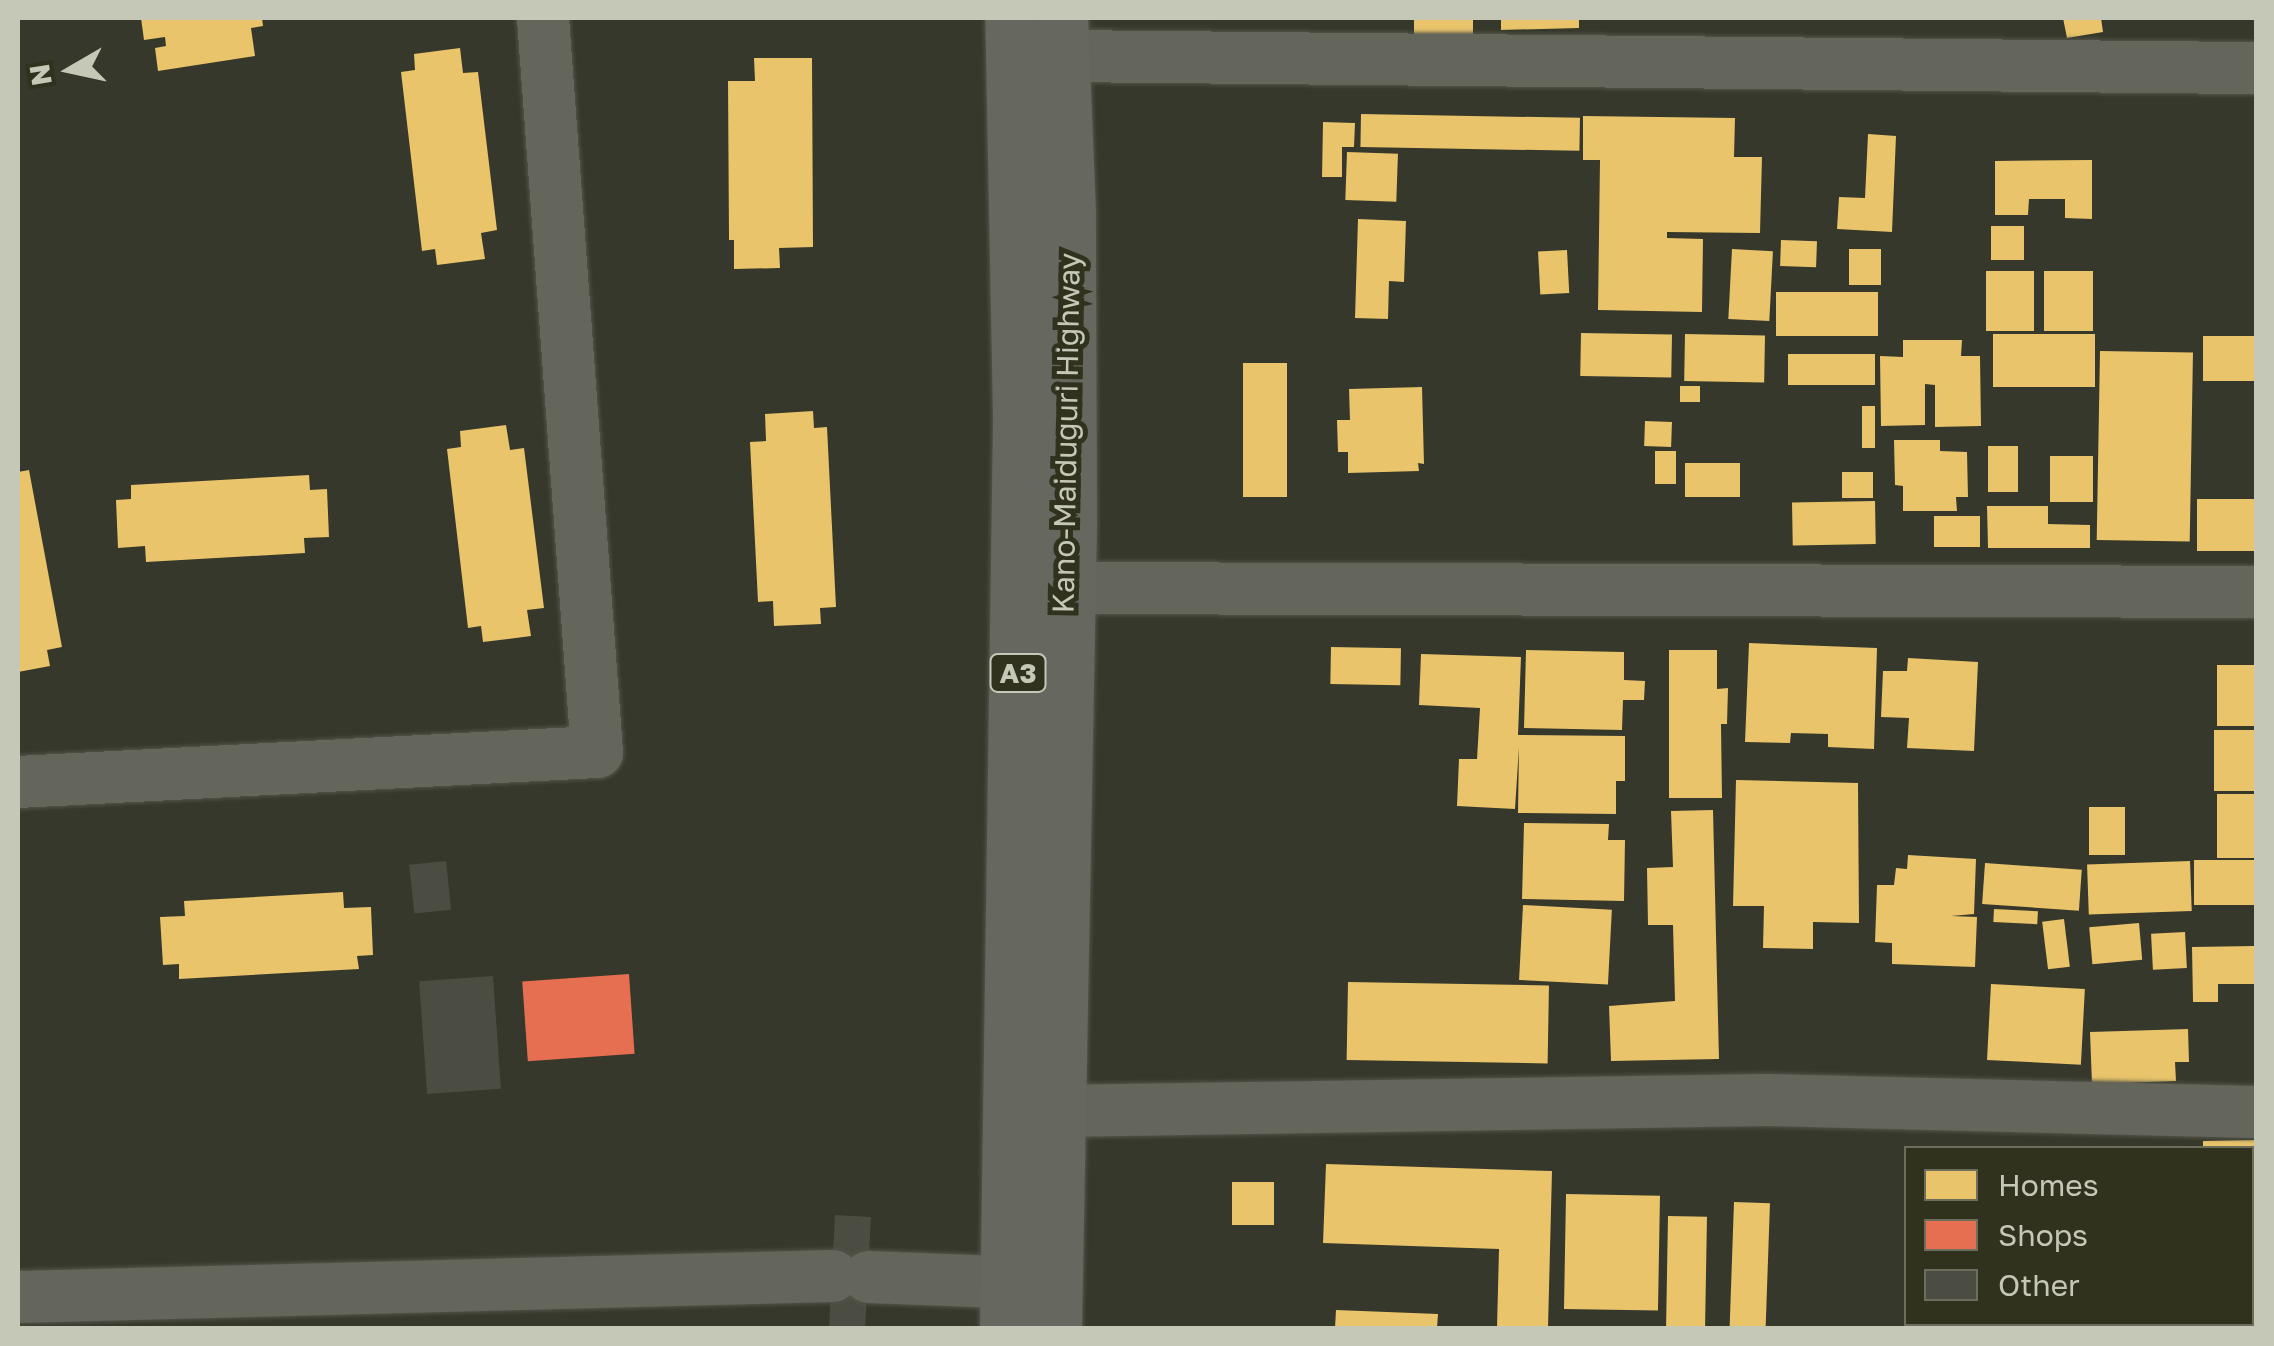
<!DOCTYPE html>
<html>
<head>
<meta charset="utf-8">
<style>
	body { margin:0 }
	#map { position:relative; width:2274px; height:1346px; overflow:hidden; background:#36382b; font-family:"Golos Text",sans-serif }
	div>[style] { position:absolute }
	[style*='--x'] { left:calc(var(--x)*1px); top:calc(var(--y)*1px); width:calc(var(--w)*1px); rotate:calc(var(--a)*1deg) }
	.homes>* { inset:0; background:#e9c46a; transform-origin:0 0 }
	.shops>* { inset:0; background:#e76f51; transform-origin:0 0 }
	.building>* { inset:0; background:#4c4d42; transform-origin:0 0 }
	.roads { filter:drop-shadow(0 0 2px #52544a) drop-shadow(0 0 2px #52544a) }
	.minor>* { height:52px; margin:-26px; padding:0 26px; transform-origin:26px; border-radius:26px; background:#64665b }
	.trunk>* { height:55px; margin:-27.5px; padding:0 27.5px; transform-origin:27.5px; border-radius:27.5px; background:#66675e }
	span { translate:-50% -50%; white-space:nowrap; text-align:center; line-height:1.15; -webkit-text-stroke:10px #30321e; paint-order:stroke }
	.shield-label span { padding:2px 8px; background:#30321e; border:2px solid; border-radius:8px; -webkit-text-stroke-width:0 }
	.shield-label { font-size:28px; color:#c5c8b6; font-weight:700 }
	.street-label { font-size:30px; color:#c5c8b6 }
	.frame { position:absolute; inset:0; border:20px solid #c5c8b6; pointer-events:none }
	.legend { position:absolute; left:1904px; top:1146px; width:350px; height:180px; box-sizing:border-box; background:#30321e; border:2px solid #6c6e5b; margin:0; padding:12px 18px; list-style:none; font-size:30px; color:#c5c8b6 }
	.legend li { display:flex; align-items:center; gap:20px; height:50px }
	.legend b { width:50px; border:2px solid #6c6e5b }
	.north { position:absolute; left:20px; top:20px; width:100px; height:100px; -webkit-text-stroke:8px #30321e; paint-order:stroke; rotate:261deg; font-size:28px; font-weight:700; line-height:40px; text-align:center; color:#c5c8b6 }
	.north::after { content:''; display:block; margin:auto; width:35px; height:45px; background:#c5c8b6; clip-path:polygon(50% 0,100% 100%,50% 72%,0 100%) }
</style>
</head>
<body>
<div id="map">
	<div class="homes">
		<div style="clip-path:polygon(141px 18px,262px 18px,263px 26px,251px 28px,255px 56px,158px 71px,155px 48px,166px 46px,165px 37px,144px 40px)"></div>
		<div style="left:1414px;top:18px;width:59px;height:20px"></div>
		<div style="clip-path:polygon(1501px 18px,1579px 18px,1579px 28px,1501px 30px)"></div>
		<div style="clip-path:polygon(2063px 18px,2101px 18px,2103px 32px,2067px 38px)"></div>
		<div style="clip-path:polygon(460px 48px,463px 73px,478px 72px,497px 230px,481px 233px,485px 259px,437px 265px,435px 249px,422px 251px,401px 72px,415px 70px,414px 54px)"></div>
		<div style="clip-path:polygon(754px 58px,812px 58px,813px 247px,779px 248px,780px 268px,734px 269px,734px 240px,729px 240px,728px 81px,755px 81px)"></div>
		<div style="left:1361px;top:114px;width:219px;height:33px;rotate:1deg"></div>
		<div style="clip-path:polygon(1583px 116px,1735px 118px,1734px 157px,1762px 157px,1760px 233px,1667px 232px,1667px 238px,1703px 239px,1702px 312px,1598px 310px,1600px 160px,1583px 160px)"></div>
		<div style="clip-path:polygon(1323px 122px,1355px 123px,1354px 147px,1342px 147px,1342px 177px,1322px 177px)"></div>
		<div style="clip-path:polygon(1868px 134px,1896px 136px,1892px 232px,1837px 229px,1839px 197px,1865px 198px)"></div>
		<div style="left:1347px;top:152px;width:51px;height:48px;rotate:2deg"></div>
		<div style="clip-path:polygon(2092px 160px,2092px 219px,2065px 218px,2065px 199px,2029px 199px,2028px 215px,1995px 215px,1995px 161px)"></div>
		<div style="clip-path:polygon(1358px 219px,1406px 221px,1404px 282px,1389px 281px,1388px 319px,1355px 318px)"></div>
		<div style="left:1991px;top:226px;width:33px;height:34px"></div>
		<div style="left:1781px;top:240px;width:36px;height:26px;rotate:2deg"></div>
		<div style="left:1732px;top:249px;width:41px;height:70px;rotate:3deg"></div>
		<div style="left:1849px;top:249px;width:32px;height:36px"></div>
		<div style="left:1567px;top:250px;width:43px;height:29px;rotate:87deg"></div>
		<div style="left:2034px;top:271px;width:60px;height:48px;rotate:90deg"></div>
		<div style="left:2044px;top:271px;width:49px;height:60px"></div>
		<div style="left:1776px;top:292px;width:102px;height:44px"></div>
		<div style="left:1581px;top:333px;width:91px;height:43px;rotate:1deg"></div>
		<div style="left:1685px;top:334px;width:80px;height:47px;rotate:1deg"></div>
		<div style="left:2095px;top:334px;width:53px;height:102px;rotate:90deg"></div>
		<div style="left:2256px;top:336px;width:45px;height:53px;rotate:90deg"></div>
		<div style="clip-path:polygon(1903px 340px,1962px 340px,1961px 356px,1980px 356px,1981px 426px,1935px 427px,1935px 385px,1925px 384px,1925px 425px,1881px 426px,1880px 356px,1903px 357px)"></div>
		<div style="left:2100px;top:351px;width:93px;height:189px;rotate:1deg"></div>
		<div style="left:1788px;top:354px;width:87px;height:31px"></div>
		<div style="left:1243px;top:363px;width:44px;height:134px"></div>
		<div style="left:1680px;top:386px;width:20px;height:16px"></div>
		<div style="clip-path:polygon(1422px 387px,1424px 464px,1418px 463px,1419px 471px,1348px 473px,1348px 452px,1338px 452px,1337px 420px,1350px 420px,1349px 389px)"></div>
		<div style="left:1862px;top:406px;width:13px;height:42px"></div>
		<div style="clip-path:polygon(813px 411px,814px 428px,827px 427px,836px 607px,820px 608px,821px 624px,774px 626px,773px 601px,758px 602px,750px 442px,766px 441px,765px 414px)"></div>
		<div style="left:1645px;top:421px;width:27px;height:25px;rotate:2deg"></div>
		<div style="clip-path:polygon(506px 425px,510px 450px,524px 448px,544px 608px,527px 610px,531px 636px,483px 642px,481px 626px,468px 628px,447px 449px,461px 447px,460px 431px)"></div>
		<div style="clip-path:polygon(1894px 440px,1940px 440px,1940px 451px,1967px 452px,1968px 497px,1956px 497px,1957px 511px,1903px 511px,1903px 486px,1895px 485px)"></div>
		<div style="left:1988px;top:446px;width:30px;height:46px"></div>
		<div style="left:1655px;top:451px;width:21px;height:33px"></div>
		<div style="left:2050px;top:456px;width:43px;height:46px"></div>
		<div style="left:1685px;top:463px;width:55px;height:34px"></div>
		<div style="clip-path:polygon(29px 470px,62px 647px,47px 650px,50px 666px,18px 672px,18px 472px)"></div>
		<div style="left:1842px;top:472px;width:31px;height:26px"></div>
		<div style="clip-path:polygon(309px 475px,310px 490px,327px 489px,329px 537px,304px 538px,305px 553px,146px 562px,145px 546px,118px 548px,116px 500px,131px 499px,131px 485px)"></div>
		<div style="left:2256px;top:499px;width:52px;height:59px;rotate:90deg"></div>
		<div style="left:1875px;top:501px;width:43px;height:83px;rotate:89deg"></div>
		<div style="clip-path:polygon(1987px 506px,2048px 506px,2048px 524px,2090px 525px,2090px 548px,1988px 548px)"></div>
		<div style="left:1934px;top:516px;width:46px;height:31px"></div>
		<div style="clip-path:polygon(1749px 643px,1877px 648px,1874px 749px,1828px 747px,1828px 734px,1791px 733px,1790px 743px,1745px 742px)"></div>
		<div style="left:1331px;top:647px;width:70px;height:37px;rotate:1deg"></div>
		<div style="clip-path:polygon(1526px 650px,1624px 652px,1624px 680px,1645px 681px,1644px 700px,1623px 700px,1622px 730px,1524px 728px)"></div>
		<div style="clip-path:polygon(1669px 650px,1717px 650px,1717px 689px,1728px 688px,1727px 724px,1721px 724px,1722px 798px,1669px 798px)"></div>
		<div style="clip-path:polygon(1421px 654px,1521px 657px,1518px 735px,1625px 736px,1625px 781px,1616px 781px,1616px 814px,1518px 813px,1519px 747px,1515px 809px,1457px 806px,1459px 759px,1477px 759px,1480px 708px,1419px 705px)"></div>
		<div style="clip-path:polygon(1908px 658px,1978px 662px,1974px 751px,1907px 748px,1909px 718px,1881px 717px,1883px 671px,1907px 671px)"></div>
		<div style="left:2217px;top:665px;width:39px;height:61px"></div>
		<div style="left:2256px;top:730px;width:61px;height:42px;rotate:90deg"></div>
		<div style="clip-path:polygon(1736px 780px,1858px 783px,1859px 923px,1813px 922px,1813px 949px,1763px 948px,1764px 906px,1733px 906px)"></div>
		<div style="left:2217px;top:794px;width:39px;height:64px"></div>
		<div style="left:2089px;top:807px;width:36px;height:48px"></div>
		<div style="clip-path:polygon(1713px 810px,1719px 1059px,1611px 1061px,1609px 1006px,1675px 1001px,1673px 925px,1648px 925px,1647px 868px,1673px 867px,1671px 811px)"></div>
		<div style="clip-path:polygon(1524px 823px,1609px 824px,1608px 840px,1625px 840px,1624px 901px,1522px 899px)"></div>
		<div style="clip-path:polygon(1908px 855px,1976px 859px,1974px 914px,1951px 916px,1977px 917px,1975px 967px,1892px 964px,1892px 943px,1875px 942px,1877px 885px,1894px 885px,1896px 868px,1907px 869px)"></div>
		<div style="left:2256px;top:860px;width:45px;height:62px;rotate:90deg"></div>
		<div style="left:2190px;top:861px;width:50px;height:103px;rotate:88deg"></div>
		<div style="left:1985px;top:863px;width:97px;height:41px;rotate:4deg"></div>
		<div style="clip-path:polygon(343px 892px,344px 908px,371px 907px,373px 955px,357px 956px,359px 969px,179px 979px,179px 964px,163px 965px,160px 917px,185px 916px,184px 901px)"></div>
		<div style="left:1523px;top:905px;width:89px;height:75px;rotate:3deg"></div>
		<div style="left:1994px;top:909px;width:44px;height:13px;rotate:3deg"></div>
		<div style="left:2064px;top:919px;width:48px;height:22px;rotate:83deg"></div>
		<div style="left:2139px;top:923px;width:37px;height:50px;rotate:85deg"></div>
		<div style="left:2185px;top:932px;width:36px;height:34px;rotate:87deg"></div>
		<div style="clip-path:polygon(2254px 946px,2255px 984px,2218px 984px,2218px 1002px,2193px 1002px,2192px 947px)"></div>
		<div style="left:1348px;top:982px;width:201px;height:78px;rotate:1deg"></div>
		<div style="left:1991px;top:984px;width:94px;height:76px;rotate:3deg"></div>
		<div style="clip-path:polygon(2188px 1029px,2189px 1062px,2175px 1062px,2176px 1081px,2092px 1084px,2090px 1032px)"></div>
		<div style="clip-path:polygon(2256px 1140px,2256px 1168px,2252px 1168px,2252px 1148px,2203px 1148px,2203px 1141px)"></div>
		<div style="clip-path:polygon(1326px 1164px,1552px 1171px,1548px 1328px,1497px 1328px,1499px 1249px,1323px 1243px)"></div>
		<div style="left:1232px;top:1182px;width:42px;height:43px"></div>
		<div style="left:1566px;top:1194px;width:94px;height:115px;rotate:1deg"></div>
		<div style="left:1734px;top:1202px;width:36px;height:126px;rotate:2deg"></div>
		<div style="left:1668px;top:1216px;width:39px;height:112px;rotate:1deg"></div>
		<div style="clip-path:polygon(1336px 1310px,1438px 1314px,1437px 1328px,1335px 1328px)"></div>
	</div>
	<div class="shops">
		<div style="left:629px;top:974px;width:80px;height:107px;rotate:86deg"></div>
	</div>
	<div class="building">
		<div style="left:446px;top:861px;width:49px;height:37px;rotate:84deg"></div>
		<div style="left:493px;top:976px;width:113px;height:74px;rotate:86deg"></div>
		<div style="left:835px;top:1215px;width:36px;height:113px;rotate:3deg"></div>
	</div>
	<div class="roads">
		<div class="minor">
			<div style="--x:1062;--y:56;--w:1194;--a:0.58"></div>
			<div style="--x:1065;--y:588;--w:1191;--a:0.19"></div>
			<div style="--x:18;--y:782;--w:580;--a:-2.97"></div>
			<div style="--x:597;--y:752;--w:736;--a:-94.21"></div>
			<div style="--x:1057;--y:1111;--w:710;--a:-0.89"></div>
			<div style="--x:1767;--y:1100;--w:489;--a:1.4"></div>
			<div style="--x:869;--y:1277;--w:184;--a:2.2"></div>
			<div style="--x:18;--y:1297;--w:815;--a:-1.48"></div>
		</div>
		<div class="trunk">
			<div style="--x:1007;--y:1328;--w:911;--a:-89.18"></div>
			<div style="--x:1020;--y:417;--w:399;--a:-91.1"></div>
			<div style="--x:1054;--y:1328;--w:802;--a:-88.93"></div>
			<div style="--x:1069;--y:526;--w:313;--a:-90.2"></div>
			<div style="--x:1068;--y:213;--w:195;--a:-92.3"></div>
		</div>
	</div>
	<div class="shield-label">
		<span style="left:1018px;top:673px">A3</span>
	</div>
	<div class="street-label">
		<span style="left:1066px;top:433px;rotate:-89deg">Kano-Maiduguri Highway</span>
	</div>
	<div class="frame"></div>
	<ul class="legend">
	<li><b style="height:28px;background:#e9c46a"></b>Homes</li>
	<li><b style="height:28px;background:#e76f51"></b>Shops</li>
	<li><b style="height:28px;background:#4c4d42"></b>Other</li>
	</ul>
	<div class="north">N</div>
</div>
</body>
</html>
